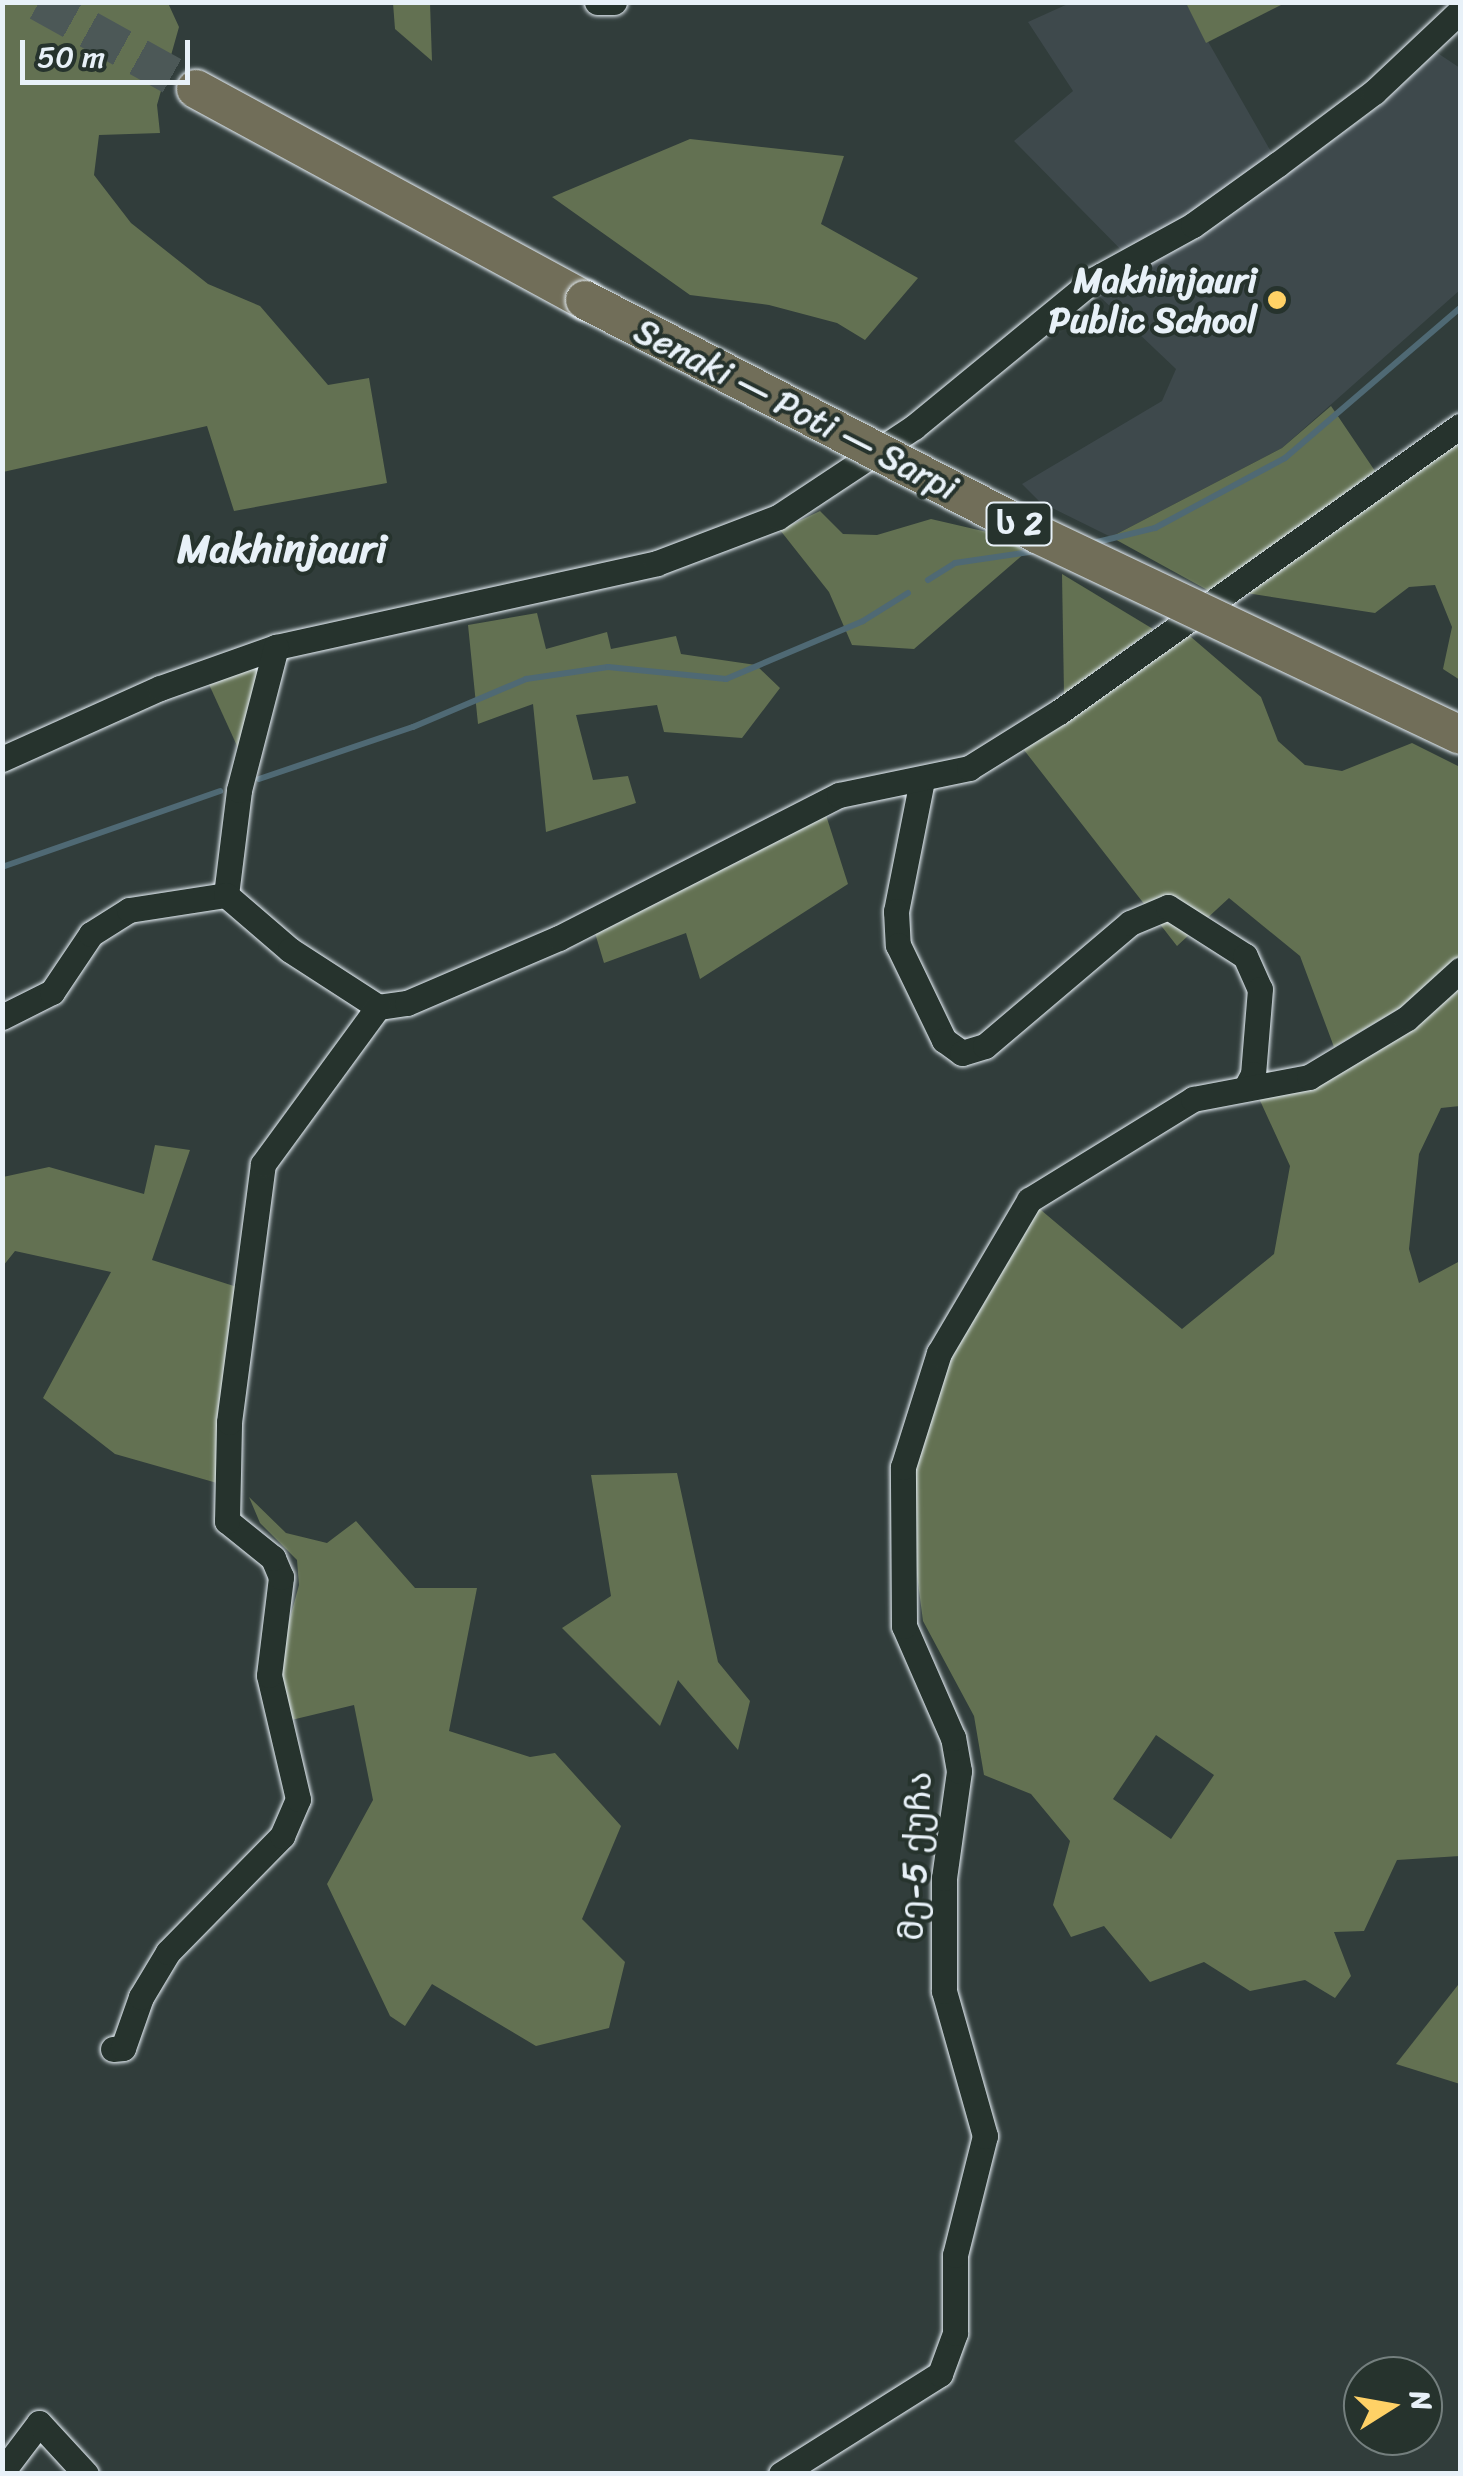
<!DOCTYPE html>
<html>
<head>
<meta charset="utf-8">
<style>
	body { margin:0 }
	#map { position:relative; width:1463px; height:2476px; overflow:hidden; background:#313d3b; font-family:Sriracha,"Noto Sans Georgian",sans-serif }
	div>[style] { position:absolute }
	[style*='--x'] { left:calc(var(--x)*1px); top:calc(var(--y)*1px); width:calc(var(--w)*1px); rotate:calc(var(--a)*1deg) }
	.built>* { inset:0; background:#3e494c }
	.green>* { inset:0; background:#637152 }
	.stream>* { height:6px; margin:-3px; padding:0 3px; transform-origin:3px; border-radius:3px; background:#4f6974 }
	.highway-tunnel>* { height:38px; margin-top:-19px; transform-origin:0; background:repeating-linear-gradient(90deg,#4c5857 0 38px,transparent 0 57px) }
	.roads { filter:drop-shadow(0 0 2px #e8f1f8) drop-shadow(0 0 2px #e8f1f8) }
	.minor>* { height:25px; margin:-12.5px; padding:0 12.5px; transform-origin:12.5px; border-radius:12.5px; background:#26332d }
	.highway>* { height:38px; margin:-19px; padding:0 19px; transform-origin:19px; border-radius:19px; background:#716e59 }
	.bridges { filter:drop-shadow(0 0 2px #e8f1f8) drop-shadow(0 0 2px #e8f1f8) }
	.highway-bridge>* { height:38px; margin:-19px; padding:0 19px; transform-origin:19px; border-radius:19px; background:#716e59 }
	.dots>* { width:28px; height:28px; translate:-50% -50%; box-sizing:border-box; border:5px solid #26332d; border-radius:50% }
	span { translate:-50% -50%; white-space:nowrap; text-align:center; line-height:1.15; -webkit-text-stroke:8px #26332d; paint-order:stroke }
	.shield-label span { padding:2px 8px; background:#26332d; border:2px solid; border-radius:8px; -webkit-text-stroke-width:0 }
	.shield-label { font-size:32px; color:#e8f1f8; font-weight:700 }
	.poi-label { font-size:35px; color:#e8f1f8; font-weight:700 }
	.right { translate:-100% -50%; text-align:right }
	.street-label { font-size:35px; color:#e8f1f8 }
	.quarter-label { font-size:40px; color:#e8f1f8; font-weight:700 }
	.frame { position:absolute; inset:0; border:5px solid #e8f1f8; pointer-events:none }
	.north { position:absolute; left:1343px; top:2356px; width:100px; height:100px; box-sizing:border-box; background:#26332d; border:2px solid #747f7e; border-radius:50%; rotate:79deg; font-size:28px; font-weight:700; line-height:40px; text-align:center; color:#e8f1f8 }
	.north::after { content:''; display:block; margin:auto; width:35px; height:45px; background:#ffd166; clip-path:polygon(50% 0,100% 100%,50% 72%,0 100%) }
	.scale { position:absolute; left:20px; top:40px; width:170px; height:45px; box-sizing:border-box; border:5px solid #e8f1f8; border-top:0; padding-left:12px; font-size:30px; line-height:35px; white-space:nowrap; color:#e8f1f8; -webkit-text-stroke:8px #26332d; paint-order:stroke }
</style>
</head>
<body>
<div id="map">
	<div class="built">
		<div style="clip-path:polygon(1070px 3px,1186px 3px,1278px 164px,1132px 261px,1014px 141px,1073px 91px,1028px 22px)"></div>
		<div style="clip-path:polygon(1436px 52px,1460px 68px,1460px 290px,1282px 448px,1111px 537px,1040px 502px,1022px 484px,1162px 401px,1176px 369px,1097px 294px,1281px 177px,1381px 105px)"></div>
	</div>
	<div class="green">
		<div style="clip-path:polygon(2px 3px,168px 3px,179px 27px,157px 105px,160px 133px,99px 135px,94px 175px,131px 223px,208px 284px,260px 306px,328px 385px,369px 378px,387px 483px,234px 511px,207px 426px,3px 472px)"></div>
		<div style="clip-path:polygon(393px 3px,430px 3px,432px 61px,395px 29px)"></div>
		<div style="clip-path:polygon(1186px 3px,1285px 3px,1206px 43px)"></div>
		<div style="clip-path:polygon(690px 139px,844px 156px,821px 224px,918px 278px,865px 340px,837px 323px,769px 305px,690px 295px,552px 197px)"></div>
		<div style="clip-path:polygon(1331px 406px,1375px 471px,1211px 592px,1111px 537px,1282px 448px)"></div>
		<div style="clip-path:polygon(1460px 437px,1460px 680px,1443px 669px,1452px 627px,1435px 585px,1409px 587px,1375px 613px,1240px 592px)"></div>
		<div style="clip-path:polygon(820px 511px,843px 534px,877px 535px,931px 519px,1000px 535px,1026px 552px,914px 649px,852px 645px,829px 592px,780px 530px)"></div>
		<div style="clip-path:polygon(1062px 574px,1153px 629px,1064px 694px)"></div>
		<div style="clip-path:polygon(537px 613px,546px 649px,607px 632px,611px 649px,676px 636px,681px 654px,756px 665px,780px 688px,742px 738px,664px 732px,657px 705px,576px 715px,593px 780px,628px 776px,636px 803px,546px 832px,533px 704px,478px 724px,468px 625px)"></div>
		<div style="clip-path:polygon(1184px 631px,1261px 697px,1278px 741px,1305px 765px,1342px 771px,1412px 743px,1460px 767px,1460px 956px,1400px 1008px,1334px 1047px,1300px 956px,1229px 898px,1177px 946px,1024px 750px)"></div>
		<div style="clip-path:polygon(260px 666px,238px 748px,207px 680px)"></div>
		<div style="clip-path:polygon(825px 812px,848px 884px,700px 979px,686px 933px,604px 963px,595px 933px)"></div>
		<div style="clip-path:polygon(evenodd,1460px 982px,1460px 1106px,1441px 1108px,1419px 1154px,1409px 1249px,1419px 1283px,1460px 1261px,1460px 1856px,1397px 1860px,1364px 1931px,1334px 1932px,1351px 1976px,1335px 1998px,1305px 1980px,1250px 1991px,1204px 1962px,1150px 1982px,1104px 1926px,1071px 1937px,1053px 1905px,1070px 1841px,1031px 1794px,984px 1775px,974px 1716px,923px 1621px,903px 1467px,946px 1356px,1035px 1205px,1182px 1329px,1274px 1254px,1290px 1166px,1257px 1094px,1460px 982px,1156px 1735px,1214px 1775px,1171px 1839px,1113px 1799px,1156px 1735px)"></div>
		<div style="clip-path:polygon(155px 1145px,190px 1150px,152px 1260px,237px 1287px,217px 1483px,115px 1454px,43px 1398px,111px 1272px,15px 1251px,3px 1266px,3px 1177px,49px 1167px,144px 1194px)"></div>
		<div style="clip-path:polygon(677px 1473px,718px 1662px,750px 1701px,738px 1750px,678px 1680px,660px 1726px,562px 1628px,611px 1596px,591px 1475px)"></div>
		<div style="clip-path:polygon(249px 1497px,286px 1533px,327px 1543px,356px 1521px,415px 1588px,477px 1588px,449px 1731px,530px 1757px,555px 1753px,621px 1826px,582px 1919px,625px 1962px,609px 2028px,536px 2046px,432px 1984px,405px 2026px,390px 2016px,327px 1884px,373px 1800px,354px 1705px,283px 1722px,275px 1673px,299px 1585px,297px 1560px,260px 1523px)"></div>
		<div style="clip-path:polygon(1458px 1985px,1460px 2084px,1396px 2064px)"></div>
	</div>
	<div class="stream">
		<div style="--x:1093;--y:543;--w:64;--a:-13.6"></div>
		<div style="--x:1155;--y:528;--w:148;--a:-28.3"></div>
		<div style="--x:1285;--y:458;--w:230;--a:-40.6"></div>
		<div style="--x:928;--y:580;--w:32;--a:-32"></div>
		<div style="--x:955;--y:563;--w:82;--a:-8.4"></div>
		<div style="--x:259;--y:779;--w:163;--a:-18.7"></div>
		<div style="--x:413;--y:727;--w:123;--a:-23"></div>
		<div style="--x:526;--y:679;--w:83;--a:-8.3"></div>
		<div style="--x:608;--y:667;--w:119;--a:5.8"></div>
		<div style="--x:726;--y:679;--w:149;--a:-22.9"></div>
		<div style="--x:863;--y:621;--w:53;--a:-31.9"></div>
		<div style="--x:2;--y:867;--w:231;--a:-19.2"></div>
	</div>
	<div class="highway-tunnel">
		<div style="--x:39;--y:2;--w:179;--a:29"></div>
	</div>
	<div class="roads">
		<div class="minor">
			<div style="--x:597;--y:2;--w:17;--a:0"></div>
			<div style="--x:2;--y:759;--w:173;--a:-24.2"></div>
			<div style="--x:160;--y:688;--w:123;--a:-19.5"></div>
			<div style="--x:276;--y:647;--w:390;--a:-12.4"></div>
			<div style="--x:657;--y:563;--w:129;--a:-20.8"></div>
			<div style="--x:778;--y:517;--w:163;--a:-33.5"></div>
			<div style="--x:914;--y:427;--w:232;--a:-39.4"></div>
			<div style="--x:1093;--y:280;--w:114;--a:-28.8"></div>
			<div style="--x:1193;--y:225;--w:105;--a:-35.7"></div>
			<div style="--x:1278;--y:164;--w:120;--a:-36.9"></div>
			<div style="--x:1374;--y:92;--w:118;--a:-43.3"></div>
			<div style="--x:922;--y:780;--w:134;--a:101.2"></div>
			<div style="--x:896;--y:911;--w:34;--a:87"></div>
			<div style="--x:898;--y:945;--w:106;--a:64.2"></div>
			<div style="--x:944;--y:1040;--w:22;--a:36"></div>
			<div style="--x:962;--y:1053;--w:24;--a:-17"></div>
			<div style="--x:985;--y:1046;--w:190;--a:-40.3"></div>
			<div style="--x:1130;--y:923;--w:41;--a:-22.8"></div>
			<div style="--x:1168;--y:907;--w:91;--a:32.5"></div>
			<div style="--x:1245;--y:956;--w:36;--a:66"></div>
			<div style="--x:1260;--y:989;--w:85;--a:94.7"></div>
			<div style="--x:1253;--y:1074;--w:15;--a:118"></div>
			<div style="--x:226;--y:895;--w:106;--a:-82.9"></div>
			<div style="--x:239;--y:790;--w:148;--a:-75.5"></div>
			<div style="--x:2;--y:1017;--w:56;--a:-26.6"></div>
			<div style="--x:52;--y:992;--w:70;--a:-56.1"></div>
			<div style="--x:91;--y:934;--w:45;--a:-32.3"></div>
			<div style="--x:129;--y:910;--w:98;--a:-8.8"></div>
			<div style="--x:226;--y:895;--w:84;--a:40.7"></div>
			<div style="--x:290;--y:950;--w:105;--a:32.9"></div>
			<div style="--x:378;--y:1007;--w:29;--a:-8"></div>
			<div style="--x:407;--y:1003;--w:165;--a:-23.2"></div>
			<div style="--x:559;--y:938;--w:314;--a:-27.1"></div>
			<div style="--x:839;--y:795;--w:133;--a:-11.7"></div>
			<div style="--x:969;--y:768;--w:106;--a:-31.9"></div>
			<div style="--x:1059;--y:712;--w:493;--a:-35.5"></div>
			<div style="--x:113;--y:2049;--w:10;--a:-6"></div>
			<div style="--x:123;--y:2048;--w:54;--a:-70.6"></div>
			<div style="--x:141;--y:1997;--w:52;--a:-59"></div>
			<div style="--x:168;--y:1952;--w:163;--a:-45.5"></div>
			<div style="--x:282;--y:1836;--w:40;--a:-66.6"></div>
			<div style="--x:298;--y:1799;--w:127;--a:-103.2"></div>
			<div style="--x:269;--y:1675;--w:99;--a:-83"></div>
			<div style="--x:281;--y:1577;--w:21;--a:-113"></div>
			<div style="--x:273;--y:1558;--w:59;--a:-141.2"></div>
			<div style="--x:227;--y:1521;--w:99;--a:-88.8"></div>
			<div style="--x:229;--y:1422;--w:260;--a:-82.5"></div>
			<div style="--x:263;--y:1164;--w:195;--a:-53.8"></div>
			<div style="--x:2;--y:2472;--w:61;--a:-52.9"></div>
			<div style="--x:39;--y:2423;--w:69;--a:47.3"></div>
			<div style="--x:781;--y:2474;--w:188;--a:-32.2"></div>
			<div style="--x:940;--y:2374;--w:44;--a:-69.9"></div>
			<div style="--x:955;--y:2333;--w:78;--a:-90"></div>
			<div style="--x:955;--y:2255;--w:123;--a:-75.9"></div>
			<div style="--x:985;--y:2136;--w:151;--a:-105.8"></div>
			<div style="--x:944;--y:1991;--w:113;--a:-90"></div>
			<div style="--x:944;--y:1878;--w:108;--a:-82"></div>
			<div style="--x:959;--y:1771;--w:34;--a:-100"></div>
			<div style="--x:953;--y:1738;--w:122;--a:-113.6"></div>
			<div style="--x:904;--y:1626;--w:159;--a:-90.4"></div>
			<div style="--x:903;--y:1467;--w:120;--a:-72.5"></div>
			<div style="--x:939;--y:1353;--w:178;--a:-59.5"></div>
			<div style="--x:1029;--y:1200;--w:193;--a:-31.6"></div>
			<div style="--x:1193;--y:1099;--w:118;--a:-10.7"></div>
			<div style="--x:1309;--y:1077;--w:114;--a:-31"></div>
			<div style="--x:1407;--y:1018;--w:72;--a:-42.2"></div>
		</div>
		<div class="highway">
			<div style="--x:196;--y:89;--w:443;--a:28.5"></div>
		</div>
	</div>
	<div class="bridges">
		<div class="highway-bridge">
			<div style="--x:585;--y:300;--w:509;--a:27.37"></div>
			<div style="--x:1037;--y:534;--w:468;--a:25.4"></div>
		</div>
	</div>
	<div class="dots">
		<div style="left:1277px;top:300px;background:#ffd166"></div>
	</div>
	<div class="shield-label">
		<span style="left:1019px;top:524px">ს 2</span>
	</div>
	<div class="poi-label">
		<span class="right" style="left:1257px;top:300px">Makhinjauri<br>Public School</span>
	</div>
	<div class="street-label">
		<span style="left:796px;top:409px;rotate:27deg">Senaki — Poti — Sarpi</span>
		<span style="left:915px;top:1856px;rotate:-87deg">მე-5 ქუჩა</span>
	</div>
	<div class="quarter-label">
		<span style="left:282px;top:549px">Makhinjauri</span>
	</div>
	<div class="frame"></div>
	<div class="north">N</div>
	<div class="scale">50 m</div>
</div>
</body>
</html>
